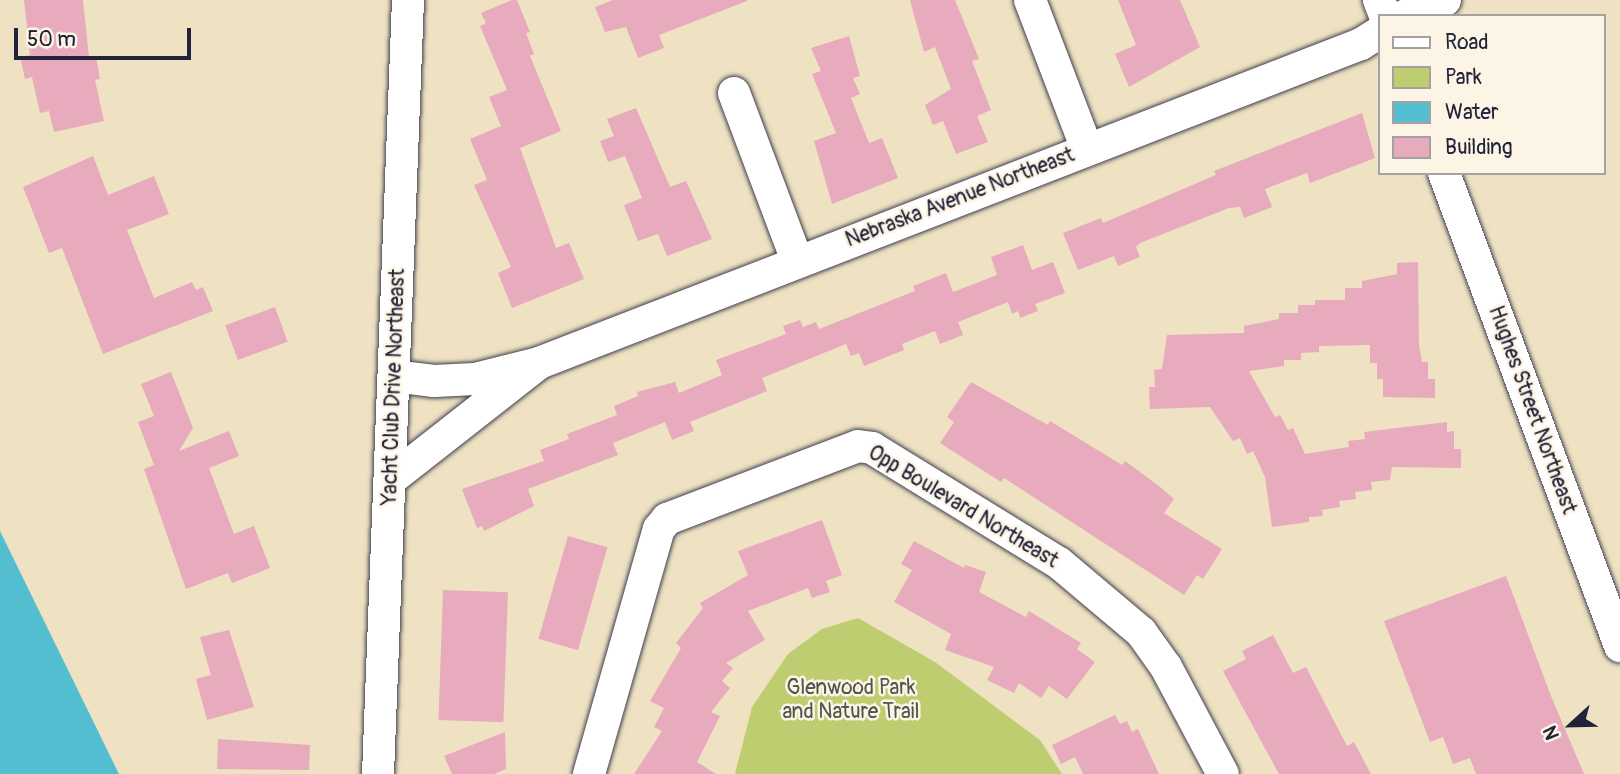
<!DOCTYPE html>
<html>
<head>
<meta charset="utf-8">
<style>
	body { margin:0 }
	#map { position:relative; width:1620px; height:774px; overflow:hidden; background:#eee2c2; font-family:Pangolin,sans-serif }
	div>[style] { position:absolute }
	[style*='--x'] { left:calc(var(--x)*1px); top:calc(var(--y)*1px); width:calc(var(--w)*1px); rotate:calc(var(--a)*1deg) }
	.green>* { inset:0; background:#becd6f }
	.water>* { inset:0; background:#54bed1 }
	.building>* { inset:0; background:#e7abbd; transform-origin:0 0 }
	.roads { filter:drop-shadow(0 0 2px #413f4f) drop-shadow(0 0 2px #413f4f) }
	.minor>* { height:32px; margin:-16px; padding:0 16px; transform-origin:16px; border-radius:16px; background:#fff }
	span { translate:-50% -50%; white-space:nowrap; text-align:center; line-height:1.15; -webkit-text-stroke:5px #fcf5e5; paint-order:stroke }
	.street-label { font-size:21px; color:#22223b }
	.park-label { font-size:21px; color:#51554b }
	.legend { position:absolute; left:1378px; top:14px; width:228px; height:161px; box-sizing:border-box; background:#fcf5e5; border:2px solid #a5a1a1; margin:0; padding:9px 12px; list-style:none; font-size:21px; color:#22223b }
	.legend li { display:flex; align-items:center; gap:14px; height:35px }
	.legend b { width:35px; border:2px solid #a5a1a1 }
	.north { position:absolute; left:1536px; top:690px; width:70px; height:70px; -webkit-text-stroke:5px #fcf5e5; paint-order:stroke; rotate:248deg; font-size:19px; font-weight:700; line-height:28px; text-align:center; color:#22223b }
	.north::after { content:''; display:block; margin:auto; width:24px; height:32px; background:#22223b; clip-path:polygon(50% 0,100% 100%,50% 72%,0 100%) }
	.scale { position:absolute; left:14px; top:28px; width:177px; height:32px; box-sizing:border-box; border:4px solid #22223b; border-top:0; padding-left:9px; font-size:21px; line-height:24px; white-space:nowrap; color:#22223b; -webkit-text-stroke:5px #fcf5e5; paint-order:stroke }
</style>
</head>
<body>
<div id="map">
	<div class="green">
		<div style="clip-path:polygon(858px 618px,935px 662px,1040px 740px,1062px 774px,735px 774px,752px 707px,788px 654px,822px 629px)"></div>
	</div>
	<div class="water">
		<div style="clip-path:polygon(0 531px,119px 774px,0 774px)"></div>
	</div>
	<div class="building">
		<div style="clip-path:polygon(24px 0,83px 0,89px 57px,96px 56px,100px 79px,95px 80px,104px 121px,54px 132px,49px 111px,40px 113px,32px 77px,25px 79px,20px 57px,30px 55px)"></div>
		<div style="clip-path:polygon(512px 0,517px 0,530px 32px,526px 33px,534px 54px,530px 56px,561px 131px,520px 148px,556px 248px,569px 243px,584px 279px,512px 308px,498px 273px,511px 267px,474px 185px,487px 180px,470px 139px,501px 126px,489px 97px,507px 90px,480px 26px,486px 23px,481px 13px)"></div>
		<div style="clip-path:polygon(613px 0,747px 0,747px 1px,659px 35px,664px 48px,638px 58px,626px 27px,605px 32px,595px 7px)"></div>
		<div style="clip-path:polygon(910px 0,955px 0,979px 59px,972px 61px,991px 110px,977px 116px,988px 142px,956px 154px,943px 121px,933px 125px,925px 105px,951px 89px,935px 47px,924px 52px)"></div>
		<div style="clip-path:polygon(1118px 0,1180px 0,1200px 47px,1129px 87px,1115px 54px,1136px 45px)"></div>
		<div style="clip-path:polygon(849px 36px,860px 76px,853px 78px,860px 94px,851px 98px,869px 143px,882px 138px,898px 178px,832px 204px,814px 141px,836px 133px,812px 74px,821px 71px,811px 48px)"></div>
		<div style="clip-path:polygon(636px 108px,670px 187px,686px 181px,712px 239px,667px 256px,658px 234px,638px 241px,624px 205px,642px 198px,625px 156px,608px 162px,600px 141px,614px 136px,607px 119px)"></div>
		<div style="clip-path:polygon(1362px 113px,1375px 158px,1310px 183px,1307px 173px,1265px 189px,1272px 207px,1244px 218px,1240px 207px,1229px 208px,1140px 243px,1136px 247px,1140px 257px,1118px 266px,1114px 256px,1078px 270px,1063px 233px,1101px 218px,1103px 223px,1216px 175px,1214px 171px)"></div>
		<div style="clip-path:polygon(93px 156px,108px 195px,154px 176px,169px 214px,127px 230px,154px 298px,192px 282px,196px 290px,203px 287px,213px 311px,103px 354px,62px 248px,49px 253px,23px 187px)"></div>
		<div style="clip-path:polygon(1023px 245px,1032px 270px,1053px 262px,1065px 293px,1035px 304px,1038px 311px,1020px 318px,1018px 311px,1012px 314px,1008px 302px,958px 322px,963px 335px,940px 344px,935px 331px,902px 344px,904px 350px,864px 366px,859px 353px,851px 356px,846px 344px,762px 378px,767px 391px,690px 422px,694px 431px,672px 440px,665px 422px,613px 443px,618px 455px,528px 489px,534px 506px,484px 531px,482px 526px,477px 528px,462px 489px,544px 461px,540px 450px,569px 439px,567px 434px,617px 415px,614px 406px,638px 396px,637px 392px,675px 382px,679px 393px,722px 375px,716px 360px,786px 334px,783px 326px,800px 320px,803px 327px,816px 322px,819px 329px,915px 291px,913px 286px,946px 273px,953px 292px,997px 275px,991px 257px)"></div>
		<div style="clip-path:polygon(1418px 262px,1419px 345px,1422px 362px,1428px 362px,1428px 379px,1435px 379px,1435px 398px,1383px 397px,1383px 379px,1377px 379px,1377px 363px,1370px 363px,1370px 345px,1319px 346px,1319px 352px,1301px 353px,1301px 360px,1284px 360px,1284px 366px,1249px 371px,1275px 417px,1280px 415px,1288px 430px,1293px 428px,1305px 454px,1349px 447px,1348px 441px,1365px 439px,1364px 432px,1447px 422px,1447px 432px,1454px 431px,1454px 449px,1461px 449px,1461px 468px,1392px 467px,1390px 480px,1371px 482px,1372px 490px,1355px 492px,1356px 499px,1339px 501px,1340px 507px,1322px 510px,1323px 516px,1309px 517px,1309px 522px,1272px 527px,1265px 477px,1253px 451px,1247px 454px,1240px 438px,1233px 441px,1210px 407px,1150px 409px,1149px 387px,1155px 387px,1154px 370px,1162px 369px,1167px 335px,1244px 333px,1244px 326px,1279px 319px,1279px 313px,1298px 313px,1298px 305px,1315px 305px,1315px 300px,1345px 300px,1345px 288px,1362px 288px,1362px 281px,1397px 274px,1397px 263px)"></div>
		<div style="left:275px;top:307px;width:37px;height:53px;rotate:70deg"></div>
		<div style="clip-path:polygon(171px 372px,193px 428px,179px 451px,229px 431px,239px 456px,209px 468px,234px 534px,254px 526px,270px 568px,232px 583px,228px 573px,186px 589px,144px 469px,154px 465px,138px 422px,154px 416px,141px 384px)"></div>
		<div style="clip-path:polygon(971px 382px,1048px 425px,1050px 421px,1122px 465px,1125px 461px,1159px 486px,1174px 499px,1164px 513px,1222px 549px,1203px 579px,1197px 575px,1184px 595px,1004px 478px,1001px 482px,940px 443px,954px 422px,947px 417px)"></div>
		<div style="clip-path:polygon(822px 520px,842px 575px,826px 581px,830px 592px,812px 598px,808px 588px,748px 611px,765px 640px,726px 663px,733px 668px,722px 681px,730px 688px,711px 712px,720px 716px,697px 762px,716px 774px,634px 774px,662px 731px,654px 727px,664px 708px,650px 701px,681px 648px,676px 643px,703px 608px,700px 603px,748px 575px,738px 551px)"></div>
		<div style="left:568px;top:536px;width:41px;height:107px;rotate:16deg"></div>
		<div style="clip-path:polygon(914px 541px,964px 568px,965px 565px,986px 572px,979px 592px,1026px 617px,1029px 611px,1081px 643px,1077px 649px,1095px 662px,1067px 699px,1049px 686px,1041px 698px,1019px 683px,1014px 693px,987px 680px,994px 667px,945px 650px,951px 634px,894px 602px,912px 570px,901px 564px)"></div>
		<div style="clip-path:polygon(1506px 576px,1551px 696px,1584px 774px,1476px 774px,1470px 758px,1453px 764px,1443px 737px,1430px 742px,1384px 621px)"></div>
		<div style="left:443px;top:590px;width:65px;height:130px;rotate:2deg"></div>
		<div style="clip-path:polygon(229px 630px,254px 707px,207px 720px,196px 679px,211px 675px,200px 637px)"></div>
		<div style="clip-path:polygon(1273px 635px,1293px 673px,1306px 667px,1347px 746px,1354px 742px,1371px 774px,1279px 774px,1223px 671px,1246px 659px,1242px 651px)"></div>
		<div style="clip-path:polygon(1115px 715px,1120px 724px,1127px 721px,1132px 732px,1138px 729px,1159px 774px,1083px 774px,1075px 757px,1061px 764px,1052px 745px)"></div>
		<div style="clip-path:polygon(505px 732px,506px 769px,494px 774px,452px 774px,444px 756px)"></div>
		<div style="clip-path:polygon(218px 739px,310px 745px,309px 770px,217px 769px)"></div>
	</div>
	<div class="roads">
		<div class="minor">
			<div style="--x:1030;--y:0;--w:160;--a:69.1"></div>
			<div style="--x:1379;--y:0;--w:17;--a:69"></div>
			<div style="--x:1404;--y:16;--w:44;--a:-21.3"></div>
			<div style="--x:734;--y:93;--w:179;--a:69.4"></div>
			<div style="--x:1444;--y:173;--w:505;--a:69.59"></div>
			<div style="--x:539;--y:363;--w:882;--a:-21.21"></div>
			<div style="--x:1361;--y:44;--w:22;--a:-32"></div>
			<div style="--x:390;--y:480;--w:189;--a:-38.1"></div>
			<div style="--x:539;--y:363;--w:66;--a:166"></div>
			<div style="--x:475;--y:379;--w:41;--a:177.2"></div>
			<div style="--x:434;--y:381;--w:40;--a:-172.9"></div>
			<div style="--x:378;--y:774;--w:775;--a:-87.78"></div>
			<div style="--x:589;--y:774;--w:255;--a:-74.1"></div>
			<div style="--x:659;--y:529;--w:13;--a:-51"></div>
			<div style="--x:667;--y:519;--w:204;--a:-20.9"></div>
			<div style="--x:858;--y:446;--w:14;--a:8"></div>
			<div style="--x:872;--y:448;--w:220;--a:31.6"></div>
			<div style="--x:1059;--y:563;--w:107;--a:40.1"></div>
			<div style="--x:1141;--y:632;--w:43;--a:54.5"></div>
			<div style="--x:1166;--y:667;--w:121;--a:62"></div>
		</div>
	</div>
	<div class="street-label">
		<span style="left:960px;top:198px;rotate:-21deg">Nebraska Avenue Northeast</span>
		<span style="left:394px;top:387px;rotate:-88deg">Yacht Club Drive Northeast</span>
		<span style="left:1532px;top:410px;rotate:70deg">Hughes Street Northeast</span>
		<span style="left:963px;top:507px;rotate:31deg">Opp Boulevard Northeast</span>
	</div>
	<div class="park-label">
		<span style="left:851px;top:700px">Glenwood Park<br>and Nature Trail</span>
	</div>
	<ul class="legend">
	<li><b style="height:9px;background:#fff"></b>Road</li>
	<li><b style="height:19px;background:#becd6f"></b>Park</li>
	<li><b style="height:19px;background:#54bed1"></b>Water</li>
	<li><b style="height:19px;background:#e7abbd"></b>Building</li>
	</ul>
	<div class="north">N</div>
	<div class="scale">50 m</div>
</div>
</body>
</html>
